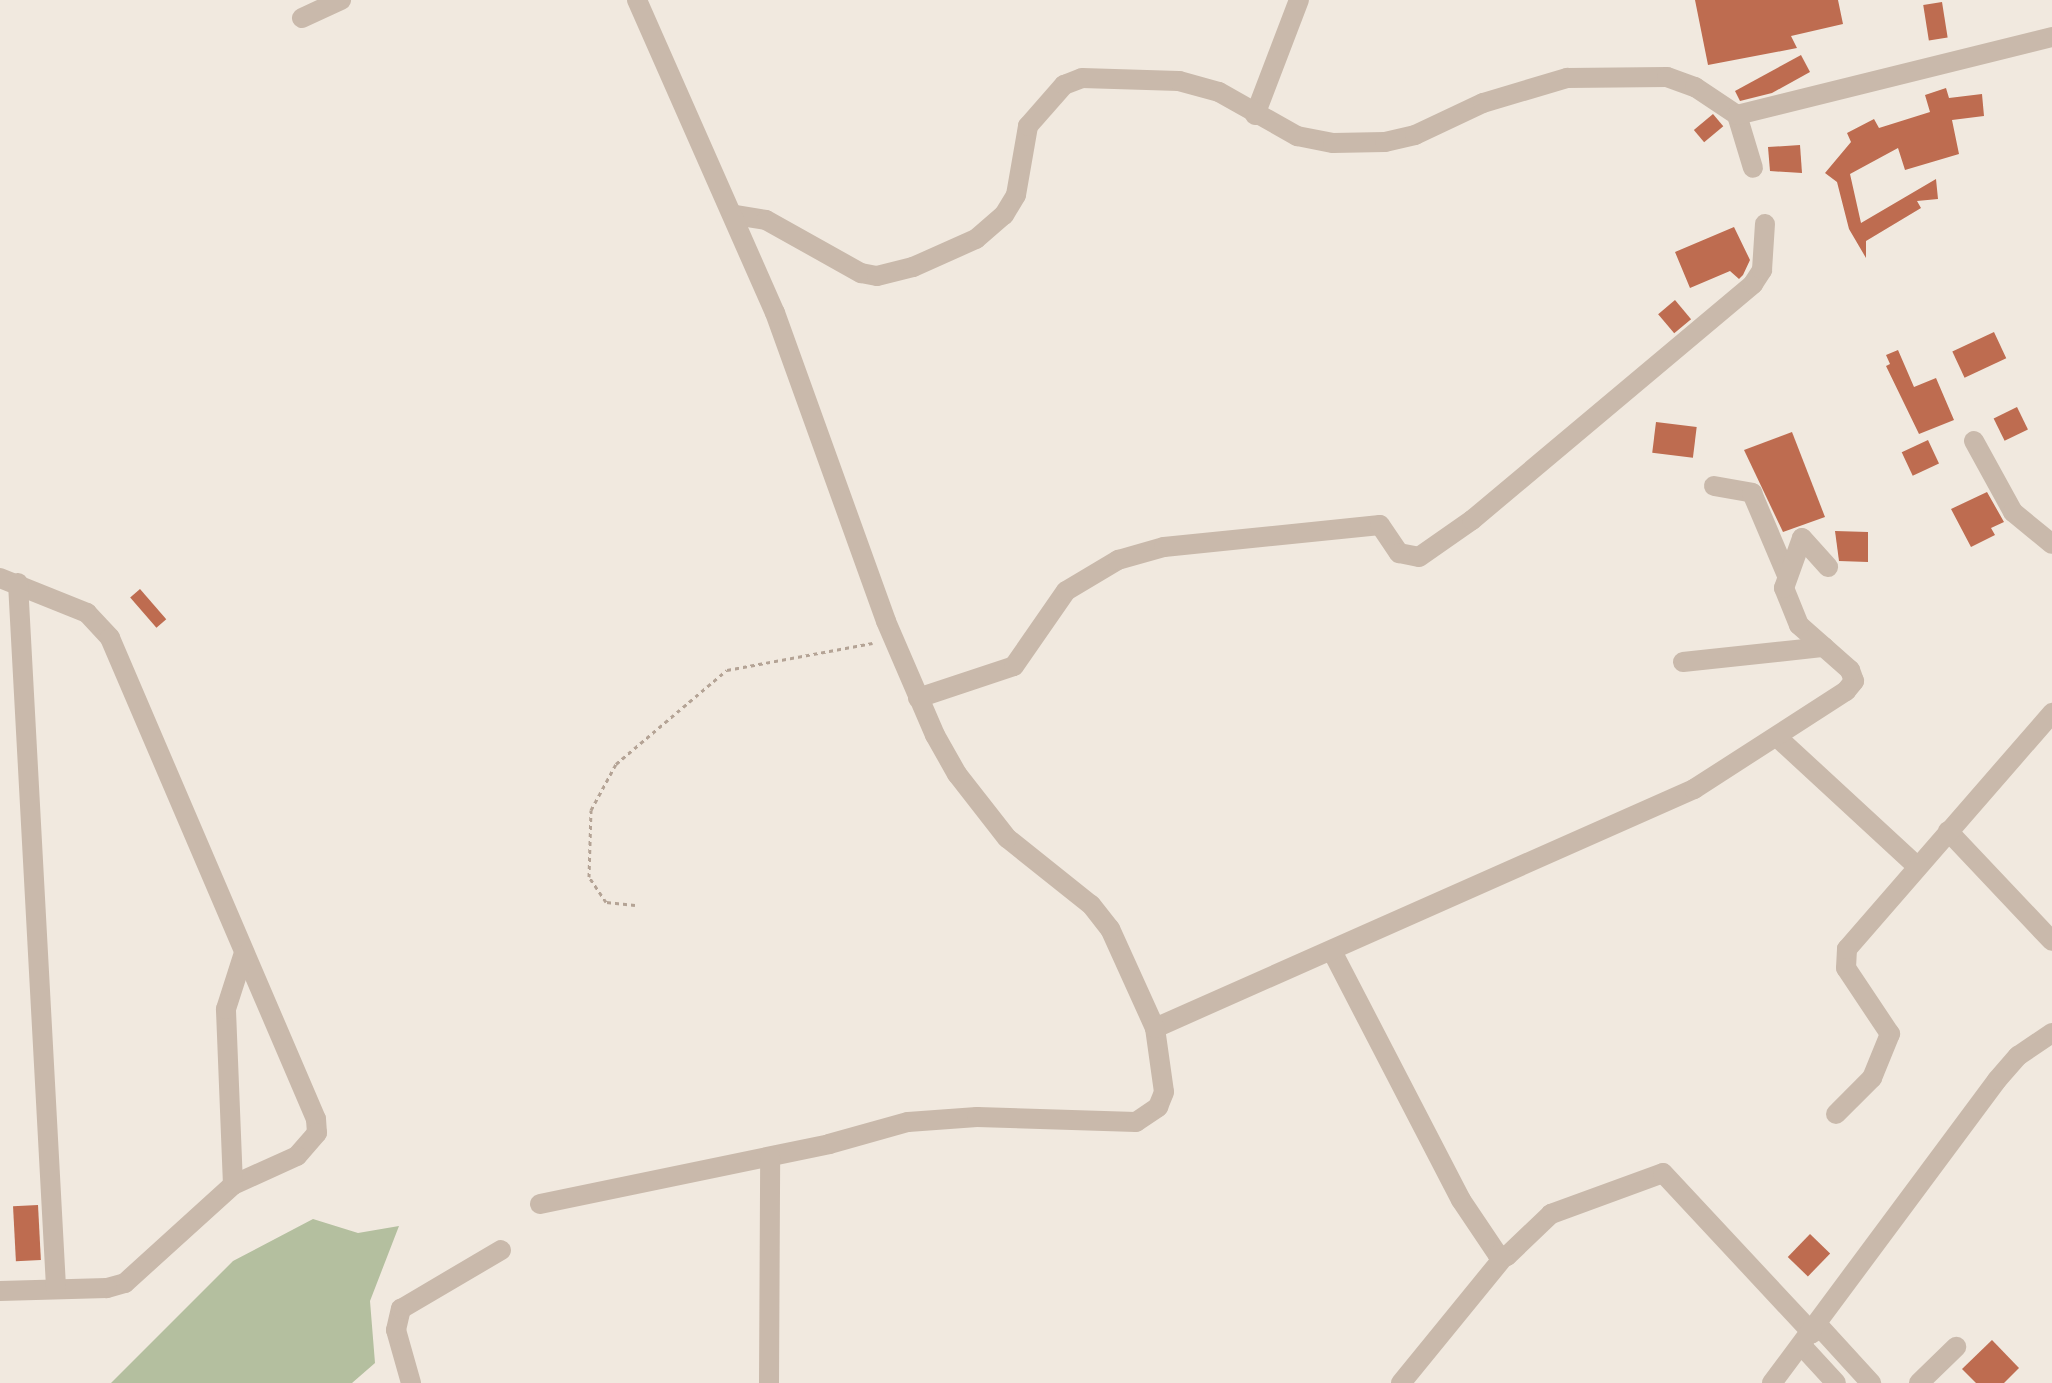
<!DOCTYPE html>
<html>
<head>
<meta charset="utf-8">
<style>
	body { margin:0 }
	#map { position:relative; width:2052px; height:1383px; overflow:hidden; background:#f1e9df; font-family:Quicksand,sans-serif }
	div>[style] { position:absolute }
	[style*='--x'] { left:calc(var(--x)*1px); top:calc(var(--y)*1px); width:calc(var(--w)*1px); rotate:calc(var(--a)*1deg) }
	.green>* { inset:0; background:#b4bf9f }
	.building>* { inset:0; background:#be6c50; transform-origin:0 0 }
	.path>* { height:3px; margin-top:-1.5px; transform-origin:0; background:repeating-linear-gradient(90deg,#b4a395 0 4px,transparent 0 8px) }
	.minor>* { height:20px; margin:-10px; padding:0 10px; transform-origin:10px; border-radius:10px; background:#c9b9ab }
	span { translate:-50% -50%; white-space:nowrap; text-align:center; line-height:1.15; -webkit-text-stroke:7px #f9f3eb; paint-order:stroke }
</style>
</head>
<body>
<div id="map">
	<div class="green">
		<div style="clip-path:polygon(313px 1219px,358px 1233px,399px 1226px,370px 1301px,375px 1363px,352px 1383px,111px 1383px,233px 1261px)"></div>
	</div>
	<div class="building">
		<div style="clip-path:polygon(1695px 0,1838px 0,1843px 24px,1791px 36px,1797px 48px,1708px 65px)"></div>
		<div style="left:1942px;top:2px;width:36px;height:19px;rotate:81deg"></div>
		<div style="clip-path:polygon(1801px 55px,1810px 72px,1772px 93px,1740px 101px,1735px 91px)"></div>
		<div style="clip-path:polygon(1946px 88px,1949px 98px,1982px 94px,1984px 116px,1952px 120px,1959px 154px,1905px 170px,1898px 148px,1850px 174px,1861px 223px,1936px 179px,1938px 199px,1917px 201px,1921px 208px,1866px 241px,1866px 258px,1849px 229px,1837px 182px,1825px 173px,1851px 142px,1847px 133px,1874px 119px,1879px 128px,1930px 112px,1925px 95px)"></div>
		<div style="left:1713px;top:114px;width:16px;height:25px;rotate:50deg"></div>
		<div style="clip-path:polygon(1800px 145px,1802px 173px,1770px 171px,1768px 147px)"></div>
		<div style="clip-path:polygon(1734px 227px,1750px 260px,1743px 275px,1739px 279px,1730px 271px,1690px 288px,1675px 252px)"></div>
		<div style="left:1675px;top:300px;width:25px;height:22px;rotate:50deg"></div>
		<div style="left:1994px;top:332px;width:29px;height:46px;rotate:65deg"></div>
		<div style="clip-path:polygon(1898px 350px,1914px 387px,1936px 378px,1954px 420px,1919px 434px,1886px 366px,1890px 364px,1886px 355px)"></div>
		<div style="left:2017px;top:407px;width:25px;height:26px;rotate:64deg"></div>
		<div style="left:1656px;top:422px;width:41px;height:31px;rotate:7deg"></div>
		<div style="clip-path:polygon(1792px 432px,1825px 517px,1783px 532px,1744px 450px)"></div>
		<div style="left:1928px;top:440px;width:26px;height:29px;rotate:65deg"></div>
		<div style="clip-path:polygon(1987px 492px,2004px 522px,1991px 528px,1995px 535px,1971px 547px,1951px 509px)"></div>
		<div style="clip-path:polygon(1835px 531px,1868px 532px,1868px 562px,1839px 561px)"></div>
		<div style="left:140px;top:589px;width:40px;height:13px;rotate:49deg"></div>
		<div style="left:38px;top:1205px;width:55px;height:25px;rotate:87deg"></div>
		<div style="left:1810px;top:1234px;width:28px;height:32px;rotate:44deg"></div>
		<div style="clip-path:polygon(1992px 1340px,2019px 1368px,2004px 1383px,1976px 1383px,1962px 1369px)"></div>
	</div>
	<div class="path">
		<div style="--x:635;--y:905;--w:29;--a:-174"></div>
		<div style="--x:606;--y:902;--w:30;--a:-124"></div>
		<div style="--x:589;--y:877;--w:67;--a:-88.3"></div>
		<div style="--x:591;--y:810;--w:52;--a:-61.5"></div>
		<div style="--x:616;--y:764;--w:145;--a:-40.3"></div>
		<div style="--x:727;--y:670;--w:148;--a:-10.5"></div>
	</div>
	<div class="minor">
		<div style="--x:302;--y:18;--w:43;--a:-24.8"></div>
		<div style="--x:1255;--y:115;--w:123;--a:-69.1"></div>
		<div style="--x:1737;--y:115;--w:55;--a:73.2"></div>
		<div style="--x:735;--y:215;--w:31;--a:9"></div>
		<div style="--x:766;--y:220;--w:109;--a:29.2"></div>
		<div style="--x:861;--y:273;--w:16;--a:11"></div>
		<div style="--x:877;--y:276;--w:37;--a:-14"></div>
		<div style="--x:913;--y:267;--w:69;--a:-24"></div>
		<div style="--x:976;--y:239;--w:37;--a:-41"></div>
		<div style="--x:1004;--y:215;--w:23;--a:-59"></div>
		<div style="--x:1016;--y:195;--w:70;--a:-80.1"></div>
		<div style="--x:1028;--y:126;--w:55;--a:-48.7"></div>
		<div style="--x:1064;--y:85;--w:19;--a:-21"></div>
		<div style="--x:1082;--y:78;--w:97;--a:1.8"></div>
		<div style="--x:1179;--y:81;--w:41;--a:15.4"></div>
		<div style="--x:1219;--y:92;--w:90;--a:29.4"></div>
		<div style="--x:1297;--y:136;--w:37;--a:11"></div>
		<div style="--x:1333;--y:143;--w:52;--a:-1.1"></div>
		<div style="--x:1385;--y:142;--w:31;--a:-13"></div>
		<div style="--x:1415;--y:135;--w:75;--a:-25.2"></div>
		<div style="--x:1483;--y:103;--w:88;--a:-16.6"></div>
		<div style="--x:1567;--y:78;--w:100;--a:-0.6"></div>
		<div style="--x:1667;--y:77;--w:30;--a:20"></div>
		<div style="--x:1695;--y:87;--w:50;--a:33.7"></div>
		<div style="--x:1737;--y:115;--w:325;--a:-13.9"></div>
		<div style="--x:1974;--y:441;--w:81;--a:61.2"></div>
		<div style="--x:2013;--y:512;--w:50;--a:39.4"></div>
		<div style="--x:1714;--y:486;--w:39;--a:10"></div>
		<div style="--x:1752;--y:493;--w:87;--a:67"></div>
		<div style="--x:0;--y:578;--w:94;--a:21.9"></div>
		<div style="--x:87;--y:613;--w:34;--a:47"></div>
		<div style="--x:110;--y:638;--w:523;--a:66.82"></div>
		<div style="--x:316;--y:1119;--w:14;--a:86"></div>
		<div style="--x:317;--y:1133;--w:30;--a:131"></div>
		<div style="--x:297;--y:1156;--w:70;--a:155.6"></div>
		<div style="--x:233;--y:1185;--w:146;--a:137.8"></div>
		<div style="--x:125;--y:1283;--w:19;--a:164"></div>
		<div style="--x:107;--y:1288;--w:107;--a:178.4"></div>
		<div style="--x:18;--y:583;--w:706;--a:86.91"></div>
		<div style="--x:1683;--y:662;--w:142;--a:-6.1"></div>
		<div style="--x:918;--y:698;--w:101;--a:-18.4"></div>
		<div style="--x:1014;--y:666;--w:91;--a:-55.3"></div>
		<div style="--x:1066;--y:591;--w:61;--a:-30.8"></div>
		<div style="--x:1118;--y:560;--w:48;--a:-15.8"></div>
		<div style="--x:1164;--y:547;--w:217;--a:-5.8"></div>
		<div style="--x:1380;--y:525;--w:34;--a:56"></div>
		<div style="--x:1399;--y:553;--w:20;--a:11"></div>
		<div style="--x:1419;--y:557;--w:65;--a:-34.9"></div>
		<div style="--x:1472;--y:520;--w:367;--a:-40"></div>
		<div style="--x:1753;--y:284;--w:17;--a:-57"></div>
		<div style="--x:1762;--y:270;--w:46;--a:-86.3"></div>
		<div style="--x:1777;--y:737;--w:190;--a:42.7"></div>
		<div style="--x:1948;--y:831;--w:151;--a:46.6"></div>
		<div style="--x:1333;--y:953;--w:278;--a:62.6"></div>
		<div style="--x:1461;--y:1200;--w:66;--a:56.1"></div>
		<div style="--x:1498;--y:1255;--w:9;--a:6"></div>
		<div style="--x:1507;--y:1256;--w:61;--a:-43.7"></div>
		<div style="--x:1551;--y:1214;--w:119;--a:-20.1"></div>
		<div style="--x:1663;--y:1173;--w:219;--a:47"></div>
		<div style="--x:1155;--y:1028;--w:590;--a:-23.91"></div>
		<div style="--x:1694;--y:789;--w:181;--a:-32.8"></div>
		<div style="--x:1846;--y:691;--w:13;--a:-51"></div>
		<div style="--x:1854;--y:681;--w:12;--a:-110"></div>
		<div style="--x:1850;--y:670;--w:68;--a:-138.6"></div>
		<div style="--x:1799;--y:625;--w:40;--a:-112"></div>
		<div style="--x:1784;--y:588;--w:53;--a:-70.2"></div>
		<div style="--x:1802;--y:538;--w:39;--a:48"></div>
		<div style="--x:1836;--y:1114;--w:51;--a:-45"></div>
		<div style="--x:1872;--y:1078;--w:48;--a:-67.8"></div>
		<div style="--x:1890;--y:1034;--w:79;--a:-123.7"></div>
		<div style="--x:1846;--y:968;--w:19;--a:-87"></div>
		<div style="--x:1847;--y:949;--w:313;--a:-49"></div>
		<div style="--x:233;--y:1185;--w:176;--a:-92.3"></div>
		<div style="--x:226;--y:1009;--w:56;--a:-72.2"></div>
		<div style="--x:540;--y:1204;--w:295;--a:-11.7"></div>
		<div style="--x:829;--y:1144;--w:82;--a:-15.6"></div>
		<div style="--x:908;--y:1122;--w:69;--a:-4.1"></div>
		<div style="--x:977;--y:1117;--w:159;--a:1.8"></div>
		<div style="--x:1136;--y:1122;--w:27;--a:-34"></div>
		<div style="--x:1158;--y:1107;--w:16;--a:-68"></div>
		<div style="--x:1164;--y:1092;--w:65;--a:-98"></div>
		<div style="--x:1155;--y:1028;--w:109;--a:-114.4"></div>
		<div style="--x:1110;--y:929;--w:31;--a:-128"></div>
		<div style="--x:1091;--y:905;--w:107;--a:-141.4"></div>
		<div style="--x:1007;--y:838;--w:81;--a:-128"></div>
		<div style="--x:957;--y:774;--w:45;--a:-119.4"></div>
		<div style="--x:935;--y:735;--w:124;--a:-113.3"></div>
		<div style="--x:886;--y:621;--w:327;--a:-109.8"></div>
		<div style="--x:775;--y:313;--w:342;--a:-113.8"></div>
		<div style="--x:1818;--y:1325;--w:79;--a:47.6"></div>
		<div style="--x:1802;--y:1346;--w:50;--a:47.4"></div>
		<div style="--x:411;--y:1383;--w:55;--a:-105.8"></div>
		<div style="--x:396;--y:1330;--w:22;--a:-77"></div>
		<div style="--x:401;--y:1309;--w:116;--a:-30.5"></div>
		<div style="--x:769;--y:1383;--w:226;--a:-89.7"></div>
		<div style="--x:1401;--y:1383;--w:161;--a:-50.8"></div>
		<div style="--x:1772;--y:1383;--w:377;--a:-53.4"></div>
		<div style="--x:1997;--y:1080;--w:32;--a:-49"></div>
		<div style="--x:2018;--y:1056;--w:41;--a:-34.1"></div>
		<div style="--x:1919;--y:1383;--w:52;--a:-44.2"></div>
	</div>
</div>
</body>
</html>
